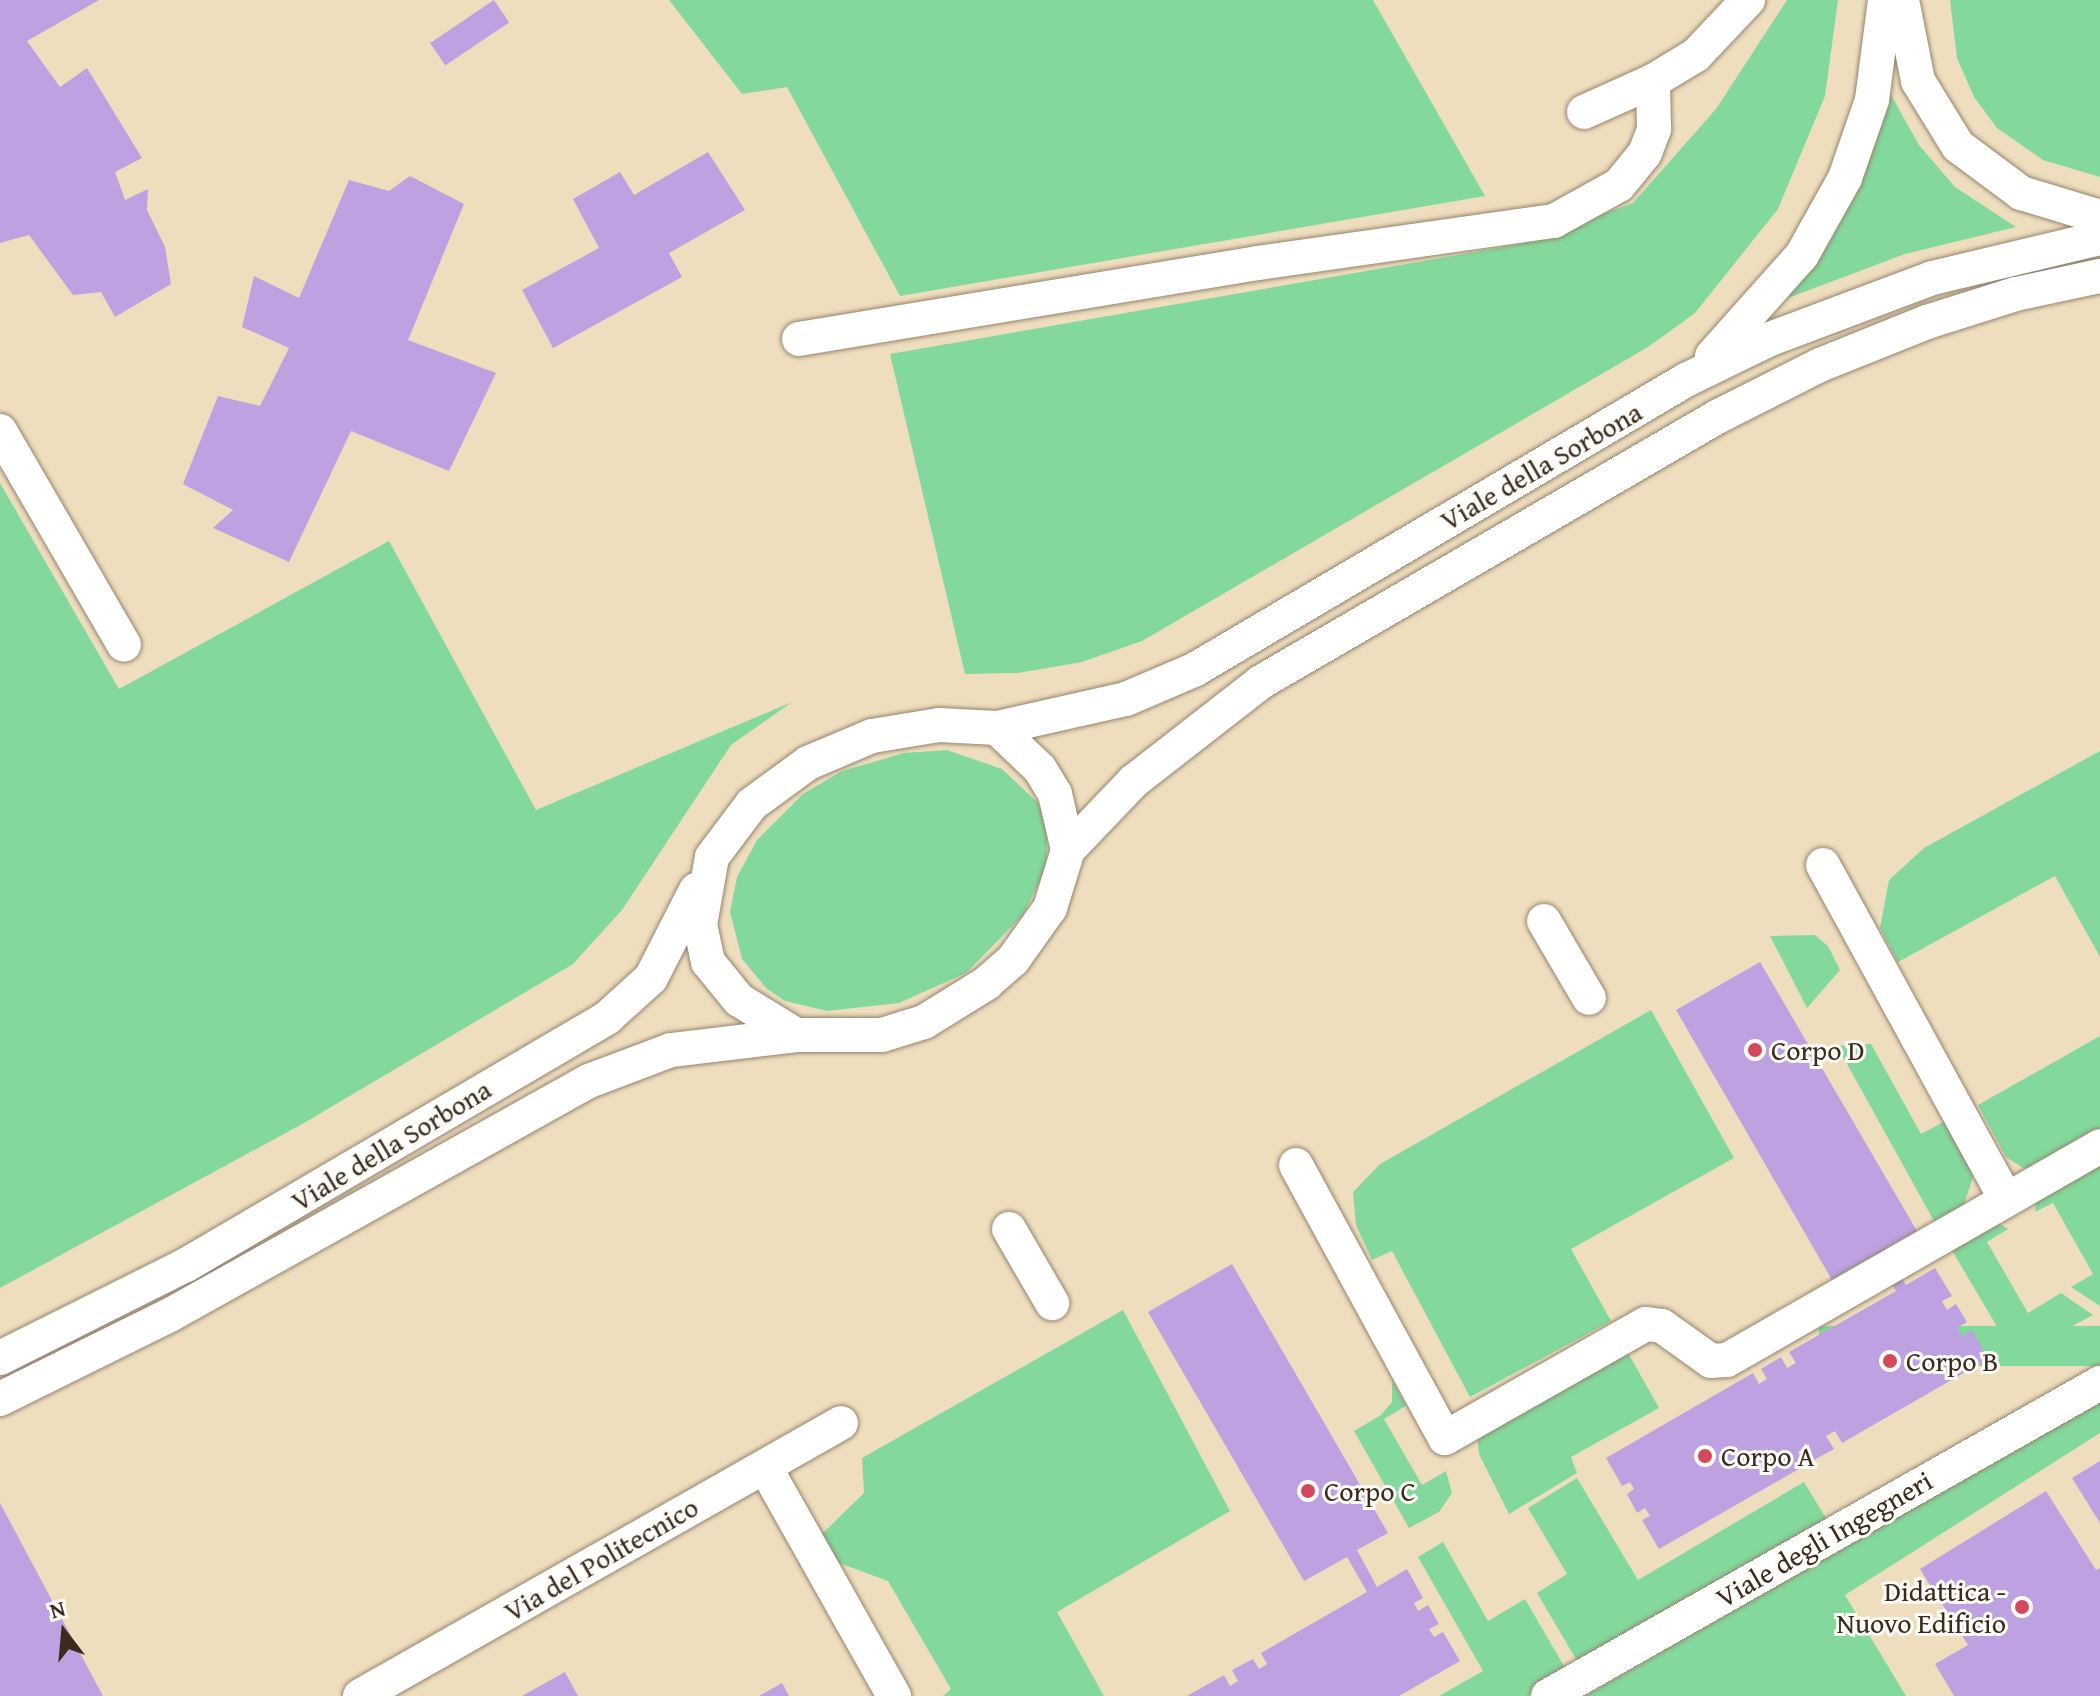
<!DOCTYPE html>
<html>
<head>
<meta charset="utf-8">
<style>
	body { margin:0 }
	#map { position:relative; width:2100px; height:1696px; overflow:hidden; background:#efdebe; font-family:"Gentium Book Plus",serif }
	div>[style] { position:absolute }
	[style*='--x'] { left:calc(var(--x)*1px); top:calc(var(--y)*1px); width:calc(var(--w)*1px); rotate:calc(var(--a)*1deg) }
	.green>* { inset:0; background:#83d99d; transform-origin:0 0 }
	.building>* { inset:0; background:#bda1e0; transform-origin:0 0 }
	.roads { filter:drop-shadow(0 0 2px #95846e) drop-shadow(0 0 2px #95846e) }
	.minor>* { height:34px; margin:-17px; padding:0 17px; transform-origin:17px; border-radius:17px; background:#fff }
	.dots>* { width:22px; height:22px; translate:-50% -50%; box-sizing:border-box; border:4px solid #fdfcf7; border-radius:50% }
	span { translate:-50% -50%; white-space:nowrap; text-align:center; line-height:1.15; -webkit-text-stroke:6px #fdfcf7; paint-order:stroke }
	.street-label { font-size:28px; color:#3b2a1e }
	.poi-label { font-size:28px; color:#3b2a1e }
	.left { translate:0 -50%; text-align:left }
	.right { translate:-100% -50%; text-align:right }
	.north { position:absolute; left:24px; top:1592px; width:80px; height:80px; -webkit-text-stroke:6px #fdfcf7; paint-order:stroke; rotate:344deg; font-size:22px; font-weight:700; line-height:32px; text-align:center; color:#3b2a1e }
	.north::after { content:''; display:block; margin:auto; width:28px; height:36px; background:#3b2a1e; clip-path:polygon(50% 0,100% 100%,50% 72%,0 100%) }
</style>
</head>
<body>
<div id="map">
	<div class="green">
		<div style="clip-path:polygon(669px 0,1373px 0,1485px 196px,900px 296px,787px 87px,742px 94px)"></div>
		<div style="clip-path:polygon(1787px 0,1838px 0,1825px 96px,1778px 209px,1695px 313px,1648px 347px,1142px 641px,1082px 662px,1018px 673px,965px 674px,890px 354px,1521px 244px,1633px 203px,1716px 109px)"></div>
		<div style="clip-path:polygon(1950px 0,2100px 0,2100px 177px,2043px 160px,1997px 128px,1974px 97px,1957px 58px)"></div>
		<div style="clip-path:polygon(1891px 95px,1919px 145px,1955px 187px,2016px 227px,1905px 254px,1788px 298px,1853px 198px)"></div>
		<div style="clip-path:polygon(0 483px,119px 689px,389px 541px,536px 810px,792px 702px,731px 745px,622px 910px,573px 964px,304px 1123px,0 1288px)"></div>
		<div style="clip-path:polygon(947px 750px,1002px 769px,1038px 803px,1047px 832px,1047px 866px,1023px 915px,966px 973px,899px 1003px,827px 1011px,785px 1001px,766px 988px,742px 959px,730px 912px,737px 877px,757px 840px,803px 794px,842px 771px,904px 753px)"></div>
		<div style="clip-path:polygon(2100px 751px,2100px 957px,2055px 876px,1898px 962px,1880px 928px,1889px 880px,1924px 848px)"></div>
		<div style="clip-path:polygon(1815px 935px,1828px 946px,1840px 970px,1807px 1008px,1770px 936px)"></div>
		<div style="clip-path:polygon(1651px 1010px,1734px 1158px,1571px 1249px,1611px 1321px,1470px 1397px,1392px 1251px,1372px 1260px,1356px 1225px,1353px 1192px,1380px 1164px)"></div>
		<div style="clip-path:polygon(2100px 1036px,2100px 1134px,2043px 1167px,2023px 1168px,2006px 1157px,1978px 1105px)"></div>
		<div style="clip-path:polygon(1871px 1044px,1921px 1134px,1947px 1120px,1974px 1174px,1964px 1205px,1934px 1221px,1837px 1046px)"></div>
		<div style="clip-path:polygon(2100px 1159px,2100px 1306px,2071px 1287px,2093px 1274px,2053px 1203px,2035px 1212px,2036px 1202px)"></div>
		<div style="clip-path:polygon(1994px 1220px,2008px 1229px,1987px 1242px,2028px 1313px,2061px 1293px,2093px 1315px,2015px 1357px,1947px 1242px)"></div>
		<div style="clip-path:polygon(1123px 1310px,1230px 1511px,1057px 1612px,1104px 1696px,943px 1696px,951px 1689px,888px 1581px,839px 1563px,822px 1534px,864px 1493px,862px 1458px)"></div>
		<div style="left:2100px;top:1326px;width:40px;height:281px;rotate:90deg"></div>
		<div style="clip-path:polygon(1622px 1342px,1659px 1408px,1571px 1457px,1577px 1473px,1509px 1514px,1479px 1454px,1477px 1437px)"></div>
		<div style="clip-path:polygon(1392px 1380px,1406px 1406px,1384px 1419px,1422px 1485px,1446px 1471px,1452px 1493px,1439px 1512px,1409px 1528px,1354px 1431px,1381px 1415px,1392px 1402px)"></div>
		<div style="clip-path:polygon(2100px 1401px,2100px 1433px,1845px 1595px,1906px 1696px,1585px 1696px)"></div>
		<div style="clip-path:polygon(1577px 1478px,1638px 1580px,1804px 1482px,1827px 1520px,1580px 1666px,1537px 1593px,1567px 1574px,1528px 1508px)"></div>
		<div style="clip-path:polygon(1443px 1542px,1488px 1621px,1525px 1599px,1568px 1673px,1528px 1696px,1439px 1696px,1483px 1671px,1418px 1557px)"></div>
	</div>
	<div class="building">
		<div style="clip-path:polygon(0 0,99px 0,27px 41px,60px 87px,87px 68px,142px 158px,115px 172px,125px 200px,148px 189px,147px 210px,165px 247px,171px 284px,115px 317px,101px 292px,73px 295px,29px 235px,0 243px)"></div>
		<div style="left:494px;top:0;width:27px;height:77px;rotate:56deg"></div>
		<div style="clip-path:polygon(708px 152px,745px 210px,669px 253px,682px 277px,553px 348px,522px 290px,599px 248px,573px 199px,620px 172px,634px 195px)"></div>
		<div style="clip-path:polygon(410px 176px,464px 204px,408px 340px,496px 373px,449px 471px,351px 431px,289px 562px,213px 528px,233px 510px,183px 484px,218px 396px,260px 406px,289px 348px,242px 327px,254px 276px,299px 298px,349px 180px,389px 191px)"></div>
		<div style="clip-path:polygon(1760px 962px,1917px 1231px,1885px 1249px,1906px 1285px,1935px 1268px,1952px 1296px,1942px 1301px,1947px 1310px,1956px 1304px,1967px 1322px,1957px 1328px,1962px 1336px,1972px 1330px,1988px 1359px,1842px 1443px,1835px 1431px,1826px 1436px,1834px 1449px,1814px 1460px,1806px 1447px,1798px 1452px,1806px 1465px,1659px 1549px,1642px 1520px,1650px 1516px,1645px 1508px,1637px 1513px,1627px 1494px,1634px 1489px,1630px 1482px,1622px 1486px,1606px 1458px,1753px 1373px,1759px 1384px,1767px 1379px,1761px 1369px,1781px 1357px,1787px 1368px,1796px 1363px,1789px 1352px,1896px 1291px,1875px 1255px,1832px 1280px,1676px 1010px)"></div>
		<div style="clip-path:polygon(1232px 1264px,1388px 1533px,1357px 1550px,1377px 1587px,1407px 1569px,1423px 1598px,1414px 1603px,1418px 1611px,1428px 1605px,1439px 1624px,1429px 1629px,1434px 1637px,1443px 1632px,1460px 1661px,1399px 1696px,1187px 1696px,1224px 1675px,1230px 1686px,1238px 1681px,1232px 1670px,1253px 1659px,1259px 1669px,1267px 1664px,1261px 1653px,1367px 1592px,1347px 1557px,1304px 1581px,1148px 1312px)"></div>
		<div style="clip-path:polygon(2100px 1461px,2100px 1523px,2072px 1478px)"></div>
		<div style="clip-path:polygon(2046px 1491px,2096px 1570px,2100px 1568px,2100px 1696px,1954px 1696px,1935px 1664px,1968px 1645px,1920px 1569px)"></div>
		<div style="clip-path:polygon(0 1503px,103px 1696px,0 1696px)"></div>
		<div style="clip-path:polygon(565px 1672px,578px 1696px,522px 1696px)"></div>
		<div style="clip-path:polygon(782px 1683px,789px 1696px,759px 1696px)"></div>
	</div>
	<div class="roads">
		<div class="minor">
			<div style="--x:1902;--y:0;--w:83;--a:78.8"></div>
			<div style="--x:1918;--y:81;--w:76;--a:58.4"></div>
			<div style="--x:1958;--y:146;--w:79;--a:36.7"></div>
			<div style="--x:2021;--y:193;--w:83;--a:16.9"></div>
			<div style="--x:1584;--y:112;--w:76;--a:-24.2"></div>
			<div style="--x:799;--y:339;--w:465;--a:-9.4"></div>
			<div style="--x:1258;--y:263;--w:299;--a:-8.1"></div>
			<div style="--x:1554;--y:221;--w:74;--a:-29"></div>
			<div style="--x:1619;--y:185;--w:41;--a:-50.9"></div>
			<div style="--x:1645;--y:153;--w:26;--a:-69"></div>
			<div style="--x:1654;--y:129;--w:48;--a:-91.2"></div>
			<div style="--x:1653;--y:81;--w:50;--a:-31.2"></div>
			<div style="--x:1696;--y:55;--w:76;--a:-46.6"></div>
			<div style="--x:1712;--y:356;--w:135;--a:-48.3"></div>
			<div style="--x:1802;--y:255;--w:88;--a:-60.8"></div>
			<div style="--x:1845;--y:178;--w:83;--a:-70.9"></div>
			<div style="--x:1872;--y:100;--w:101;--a:-82.6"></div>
			<div style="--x:0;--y:431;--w:247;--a:59.9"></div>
			<div style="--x:939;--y:725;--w:58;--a:3"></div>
			<div style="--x:997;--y:728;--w:59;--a:43.6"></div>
			<div style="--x:1040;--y:769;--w:29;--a:59"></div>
			<div style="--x:1055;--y:794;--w:57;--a:76.9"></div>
			<div style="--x:1068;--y:850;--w:61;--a:107.2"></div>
			<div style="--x:1050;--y:908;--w:64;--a:125.4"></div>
			<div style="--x:1013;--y:960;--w:35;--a:139"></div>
			<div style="--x:987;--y:983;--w:74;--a:148.2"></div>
			<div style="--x:924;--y:1022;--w:44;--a:162.8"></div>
			<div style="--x:882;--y:1035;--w:86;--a:180"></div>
			<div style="--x:796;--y:1035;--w:67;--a:-148.4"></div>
			<div style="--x:739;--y:1000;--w:49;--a:-129.2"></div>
			<div style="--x:708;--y:962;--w:38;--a:-102"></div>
			<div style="--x:700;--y:925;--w:69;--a:-80"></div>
			<div style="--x:712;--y:857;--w:66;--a:-53"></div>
			<div style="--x:752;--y:804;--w:69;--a:-36.2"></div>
			<div style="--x:808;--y:763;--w:69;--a:-22.9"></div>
			<div style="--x:872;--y:736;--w:68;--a:-9.3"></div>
			<div style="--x:997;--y:728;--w:132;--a:-12.7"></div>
			<div style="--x:1126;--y:699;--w:74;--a:-23.1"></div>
			<div style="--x:1194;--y:670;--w:571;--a:-30.52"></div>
			<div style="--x:1686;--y:380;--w:93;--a:-26"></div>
			<div style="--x:1770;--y:339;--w:173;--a:-20.6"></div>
			<div style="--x:1932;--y:278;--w:173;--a:-13.4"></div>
			<div style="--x:1068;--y:850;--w:95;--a:-46.3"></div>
			<div style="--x:1134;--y:781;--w:161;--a:-37.9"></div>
			<div style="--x:1261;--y:682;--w:527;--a:-30.16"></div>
			<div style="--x:1717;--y:417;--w:115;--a:-26.8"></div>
			<div style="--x:1820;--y:365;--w:115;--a:-21.9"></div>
			<div style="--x:1927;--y:322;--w:93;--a:-17.5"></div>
			<div style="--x:2016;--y:294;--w:86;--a:-12.1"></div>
			<div style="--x:1823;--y:865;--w:381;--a:61.3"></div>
			<div style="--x:1544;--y:921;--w:89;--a:59.7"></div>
			<div style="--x:1296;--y:1165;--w:311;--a:61.4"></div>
			<div style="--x:1445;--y:1438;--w:231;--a:-29.6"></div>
			<div style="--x:1646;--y:1324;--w:16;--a:7"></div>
			<div style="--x:1662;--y:1326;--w:60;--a:35.5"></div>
			<div style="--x:1711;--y:1361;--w:16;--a:-4"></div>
			<div style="--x:1727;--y:1360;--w:430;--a:-29.8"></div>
			<div style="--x:1009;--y:1229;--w:86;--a:59.8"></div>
			<div style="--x:0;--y:1358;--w:208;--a:-26.6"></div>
			<div style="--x:186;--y:1265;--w:489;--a:-30.4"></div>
			<div style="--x:608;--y:1017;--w:58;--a:-42.2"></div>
			<div style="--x:651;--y:978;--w:99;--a:-62.9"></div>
			<div style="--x:0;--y:1399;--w:190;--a:-26.3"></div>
			<div style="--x:170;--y:1315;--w:480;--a:-29.2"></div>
			<div style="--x:589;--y:1081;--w:88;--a:-20.7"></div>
			<div style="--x:671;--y:1050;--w:126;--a:-6.8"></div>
			<div style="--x:765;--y:1467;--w:263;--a:60.6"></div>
			<div style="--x:360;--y:1696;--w:553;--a:-29.58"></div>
			<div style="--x:1548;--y:1696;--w:635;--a:-29.55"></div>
		</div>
	</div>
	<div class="dots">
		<div style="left:1755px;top:1050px;background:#d1495b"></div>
		<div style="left:1890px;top:1361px;background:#d1495b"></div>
		<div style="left:1705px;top:1456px;background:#d1495b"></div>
		<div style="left:1308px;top:1491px;background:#d1495b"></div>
		<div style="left:2022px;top:1607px;background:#d1495b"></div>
	</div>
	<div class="street-label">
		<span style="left:1541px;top:466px;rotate:-30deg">Viale della Sorbona</span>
		<span style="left:391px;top:1145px;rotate:-31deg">Viale della Sorbona</span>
		<span style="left:1824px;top:1539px;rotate:-30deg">Viale degli Ingegneri</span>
		<span style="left:601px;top:1559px;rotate:-30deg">Via del Politecnico</span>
	</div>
	<div class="poi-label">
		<span class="left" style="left:1771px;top:1050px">Corpo D</span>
		<span class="left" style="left:1906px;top:1361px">Corpo B</span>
		<span class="left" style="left:1721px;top:1456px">Corpo A</span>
		<span class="left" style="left:1324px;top:1491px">Corpo C</span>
		<span class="right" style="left:2006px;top:1607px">Didattica -<br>Nuovo Edificio</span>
	</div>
	<div class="north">N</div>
</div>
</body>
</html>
